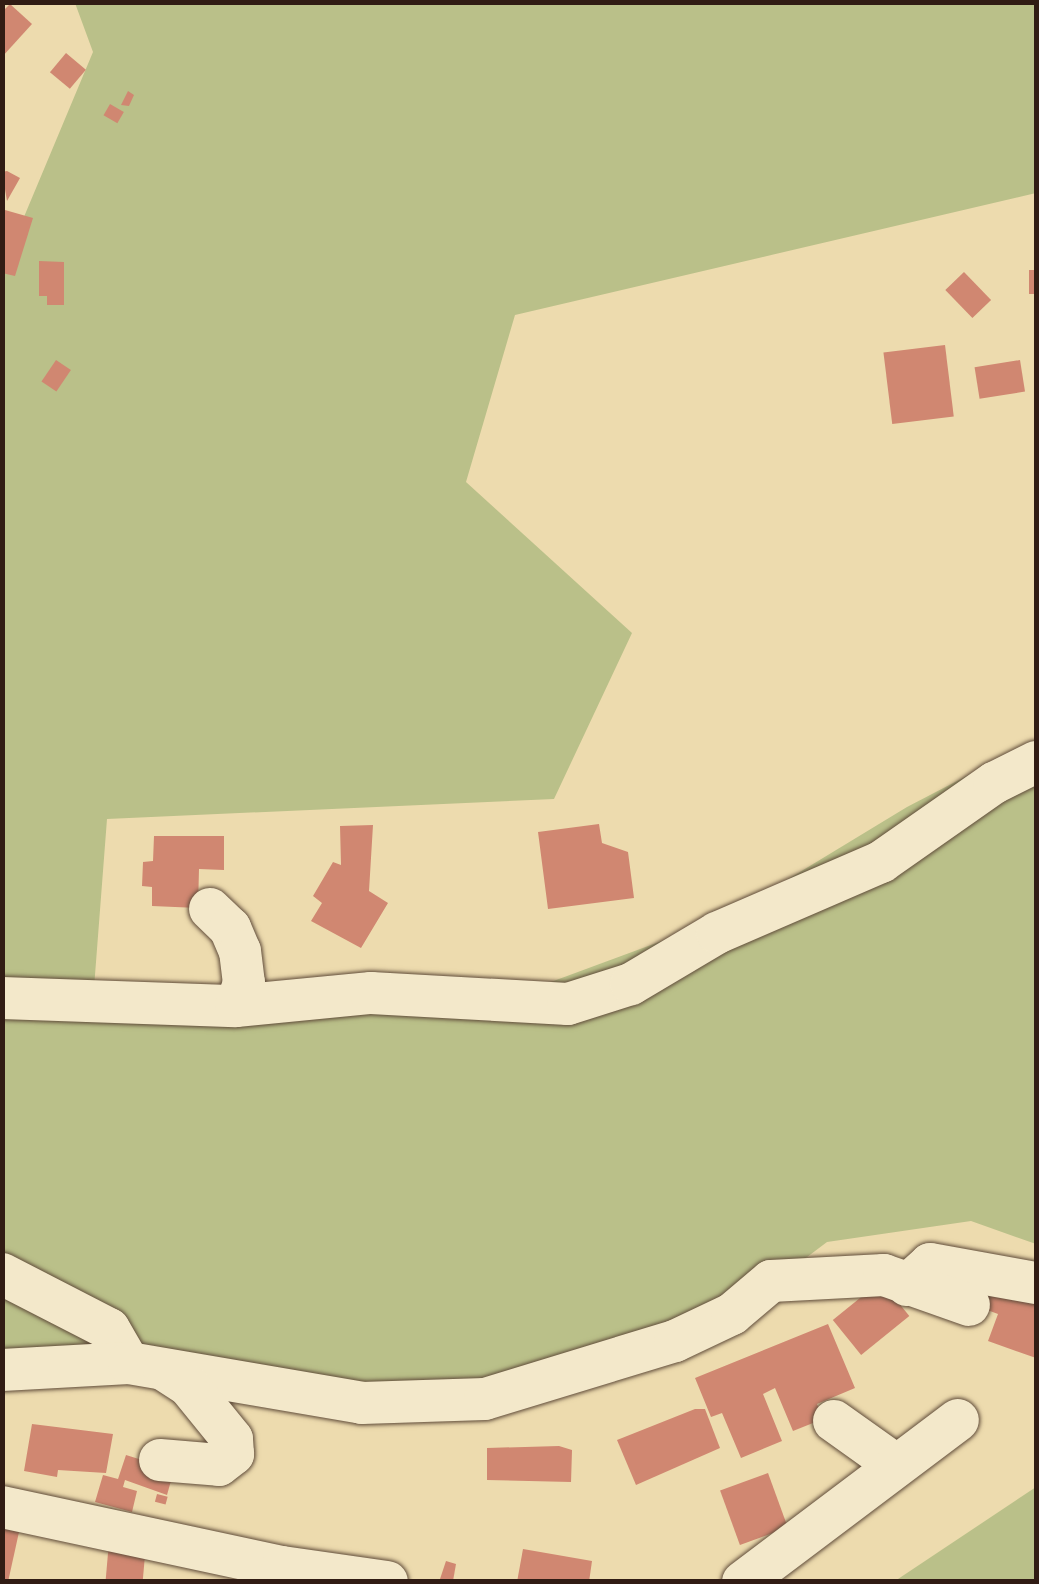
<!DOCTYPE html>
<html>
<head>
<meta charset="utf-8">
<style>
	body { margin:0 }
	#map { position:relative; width:1039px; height:1584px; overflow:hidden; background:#eddbae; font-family:"Gentium Book Plus",serif }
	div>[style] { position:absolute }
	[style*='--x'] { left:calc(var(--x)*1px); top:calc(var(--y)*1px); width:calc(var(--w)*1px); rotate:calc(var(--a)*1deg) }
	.green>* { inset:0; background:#bac089 }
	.building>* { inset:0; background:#d08771; transform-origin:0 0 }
	.roads { filter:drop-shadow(0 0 2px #604c3a) drop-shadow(0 0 2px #604c3a) }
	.minor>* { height:42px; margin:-21px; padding:0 21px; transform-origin:21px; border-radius:21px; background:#f3e8ca }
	span { translate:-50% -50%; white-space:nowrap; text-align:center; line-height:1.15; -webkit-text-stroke:9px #f3e8ca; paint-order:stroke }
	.frame { position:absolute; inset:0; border:5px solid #311c14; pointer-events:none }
</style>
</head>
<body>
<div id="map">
	<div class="green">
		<div style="clip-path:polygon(75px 3px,1036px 3px,1036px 193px,515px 315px,466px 482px,632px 633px,554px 799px,107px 819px,93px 1001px,540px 986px,724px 918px,907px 807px,1036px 740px,1036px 1244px,971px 1221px,827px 1242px,689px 1346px,402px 1406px,3px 1371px,3px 267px,93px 52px)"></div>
		<div style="clip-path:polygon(1036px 1487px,1036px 1581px,895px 1581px)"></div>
	</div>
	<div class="building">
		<div style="clip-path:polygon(10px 4px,32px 24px,2px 57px,2px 12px)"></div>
		<div style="left:66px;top:53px;width:26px;height:25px;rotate:40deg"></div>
		<div style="clip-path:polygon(128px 91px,134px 95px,129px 106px,121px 105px)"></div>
		<div style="left:110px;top:104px;width:16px;height:13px;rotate:30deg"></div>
		<div style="clip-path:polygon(7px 171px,20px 178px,7px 201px,2px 172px)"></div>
		<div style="clip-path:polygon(5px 210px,33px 218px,15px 276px,2px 273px)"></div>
		<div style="clip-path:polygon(39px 261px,64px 262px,64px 305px,47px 305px,47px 296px,39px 296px)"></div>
		<div style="left:1036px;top:270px;width:24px;height:7px;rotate:90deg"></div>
		<div style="left:964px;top:272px;width:39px;height:26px;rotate:46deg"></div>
		<div style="left:945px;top:345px;width:72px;height:62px;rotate:83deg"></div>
		<div style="left:56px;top:360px;width:18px;height:26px;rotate:34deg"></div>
		<div style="left:1020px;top:360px;width:32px;height:46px;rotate:81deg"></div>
		<div style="clip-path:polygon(599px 824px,602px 843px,628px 852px,634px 898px,548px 909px,538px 832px)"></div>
		<div style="clip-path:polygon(373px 825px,369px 891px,388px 903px,361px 948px,311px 921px,322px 903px,313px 896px,333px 862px,341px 865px,340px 826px)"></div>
		<div style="clip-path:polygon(154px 836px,224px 836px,224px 870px,199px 869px,198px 908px,152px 906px,152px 887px,142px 886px,143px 862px,153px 861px)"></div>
		<div style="left:881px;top:1281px;width:45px;height:62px;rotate:51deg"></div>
		<div style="clip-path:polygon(981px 1283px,1036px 1303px,1036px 1358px,988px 1341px,998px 1314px,974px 1305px)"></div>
		<div style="clip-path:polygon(828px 1324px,855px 1388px,817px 1404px,823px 1419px,793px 1431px,775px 1388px,763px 1394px,782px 1441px,741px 1458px,722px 1413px,711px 1417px,695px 1378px)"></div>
		<div style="clip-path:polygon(695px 1409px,705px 1409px,720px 1448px,636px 1485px,617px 1440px)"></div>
		<div style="clip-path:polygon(32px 1424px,113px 1434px,106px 1473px,58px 1470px,57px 1477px,24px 1471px)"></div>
		<div style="clip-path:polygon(559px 1446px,572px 1450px,571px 1482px,487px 1480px,487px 1448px)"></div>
		<div style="clip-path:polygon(126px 1455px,174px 1470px,167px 1495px,125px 1480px,123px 1487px,137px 1491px,132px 1512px,95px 1502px,103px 1475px,118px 1479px)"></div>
		<div style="left:768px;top:1473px;width:58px;height:51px;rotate:70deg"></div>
		<div style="left:157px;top:1494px;width:11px;height:8px;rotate:15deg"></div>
		<div style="clip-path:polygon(2px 1528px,19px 1532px,8px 1582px,2px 1582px)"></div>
		<div style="left:109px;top:1542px;width:37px;height:40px;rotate:5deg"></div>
		<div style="clip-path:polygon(523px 1549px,592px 1561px,589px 1582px,517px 1582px)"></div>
		<div style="clip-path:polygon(446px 1561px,456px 1564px,453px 1581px,440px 1579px)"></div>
	</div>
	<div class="roads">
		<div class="minor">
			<div style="--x:210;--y:909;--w:28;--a:44"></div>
			<div style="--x:230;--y:928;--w:25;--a:67"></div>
			<div style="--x:240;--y:951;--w:32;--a:83"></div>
			<div style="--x:244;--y:983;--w:24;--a:109"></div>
			<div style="--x:2;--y:998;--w:234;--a:2"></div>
			<div style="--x:236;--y:1006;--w:136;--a:-5.5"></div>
			<div style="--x:371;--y:993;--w:197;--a:3.2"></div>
			<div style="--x:568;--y:1004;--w:66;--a:-17.6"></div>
			<div style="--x:631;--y:984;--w:100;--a:-30.7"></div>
			<div style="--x:717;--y:933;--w:179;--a:-23.4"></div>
			<div style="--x:881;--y:862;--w:138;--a:-35"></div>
			<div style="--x:994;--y:783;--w:47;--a:-26.6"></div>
			<div style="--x:2;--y:1274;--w:120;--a:27.2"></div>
			<div style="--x:109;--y:1329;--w:39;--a:60"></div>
			<div style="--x:907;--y:1285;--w:31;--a:-42"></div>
			<div style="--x:930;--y:1264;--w:108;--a:10.2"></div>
			<div style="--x:2;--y:1370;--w:127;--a:-3.2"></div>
			<div style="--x:129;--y:1363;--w:236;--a:9.7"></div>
			<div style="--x:362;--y:1403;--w:123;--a:-1.9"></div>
			<div style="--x:485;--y:1399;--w:199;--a:-17"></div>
			<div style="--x:675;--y:1341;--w:63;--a:-25.3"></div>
			<div style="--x:732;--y:1314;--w:51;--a:-40.2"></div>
			<div style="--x:771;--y:1281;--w:113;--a:-3"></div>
			<div style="--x:884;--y:1275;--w:90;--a:19.4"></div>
			<div style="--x:834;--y:1421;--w:76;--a:35.4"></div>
			<div style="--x:160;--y:1460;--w:59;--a:4.8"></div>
			<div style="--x:219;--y:1465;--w:18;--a:-38"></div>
			<div style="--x:233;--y:1454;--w:15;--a:-94"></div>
			<div style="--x:232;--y:1439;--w:68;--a:-129.1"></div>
			<div style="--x:189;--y:1386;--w:30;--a:-147"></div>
			<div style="--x:2;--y:1507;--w:286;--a:12.1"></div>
			<div style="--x:282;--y:1567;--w:106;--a:8.1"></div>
			<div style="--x:743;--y:1582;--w:269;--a:-37"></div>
		</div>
	</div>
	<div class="frame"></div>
</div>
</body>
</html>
